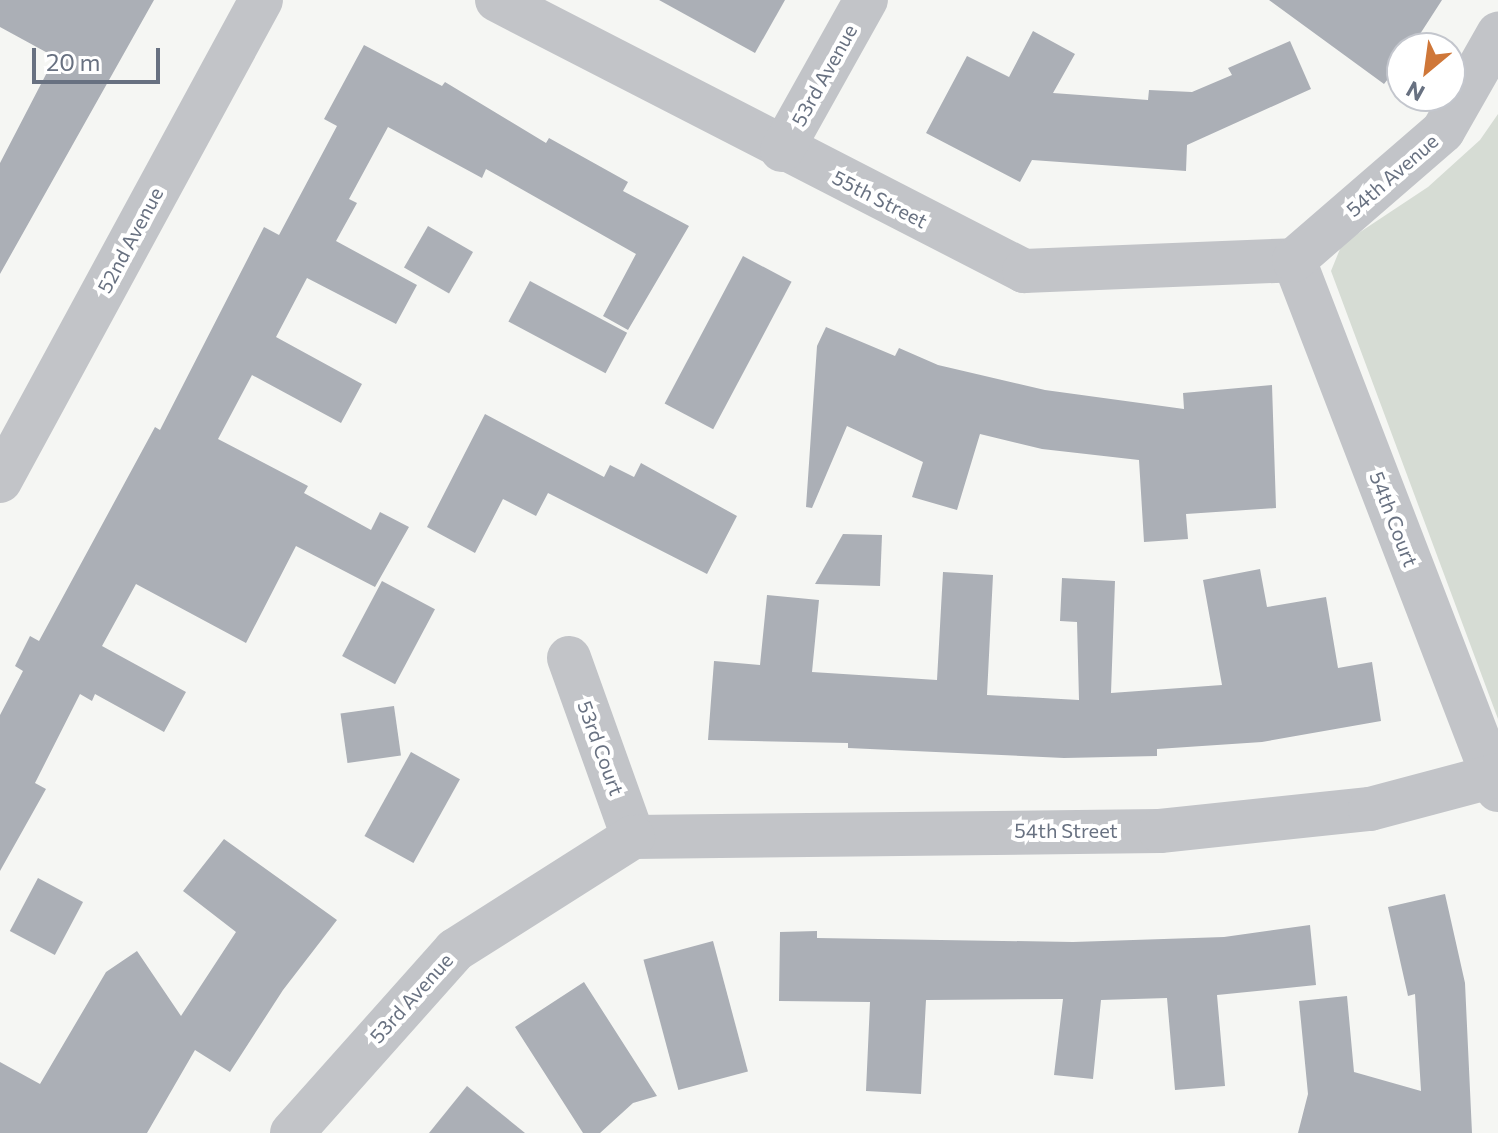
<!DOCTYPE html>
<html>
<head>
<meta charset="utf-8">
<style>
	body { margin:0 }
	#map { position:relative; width:1498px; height:1133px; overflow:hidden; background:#f5f6f3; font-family:Commissioner,sans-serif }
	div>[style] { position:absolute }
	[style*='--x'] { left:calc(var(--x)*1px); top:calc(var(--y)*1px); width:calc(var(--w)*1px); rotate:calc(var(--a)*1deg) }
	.green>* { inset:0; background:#d6dcd4 }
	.building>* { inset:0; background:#abafb6; transform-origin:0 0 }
	.minor>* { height:44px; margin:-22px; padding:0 22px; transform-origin:22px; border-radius:22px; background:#c2c4c8 }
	span { translate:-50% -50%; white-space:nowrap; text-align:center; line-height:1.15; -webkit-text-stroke:8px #fff; paint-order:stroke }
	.street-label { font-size:20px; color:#687181 }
	.north { position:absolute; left:1386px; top:32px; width:80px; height:80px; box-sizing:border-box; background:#fff; border:2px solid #c3c6cd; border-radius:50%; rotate:209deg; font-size:22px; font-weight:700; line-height:32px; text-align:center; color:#687181 }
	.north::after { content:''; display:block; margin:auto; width:28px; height:36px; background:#cf7739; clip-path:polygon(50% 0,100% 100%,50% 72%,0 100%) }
	.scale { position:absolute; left:32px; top:48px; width:128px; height:36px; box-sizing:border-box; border:4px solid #687181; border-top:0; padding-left:10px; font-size:24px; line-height:28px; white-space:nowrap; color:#687181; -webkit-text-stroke:6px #fff; paint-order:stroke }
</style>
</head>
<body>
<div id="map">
	<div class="green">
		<div style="clip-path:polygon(1498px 114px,1498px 719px,1331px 271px,1342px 244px,1428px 187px,1480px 140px)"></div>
	</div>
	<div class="building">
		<div style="clip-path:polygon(0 0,154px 0,0 274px,0 163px,55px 57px,0 27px)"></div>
		<div style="clip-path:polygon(659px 0,785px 0,755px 53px)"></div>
		<div style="clip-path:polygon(1269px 0,1442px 0,1411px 48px,1402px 48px,1402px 61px,1384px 84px)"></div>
		<div style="clip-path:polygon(1033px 31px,1075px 54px,1053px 93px,1148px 100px,1149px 90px,1192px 92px,1232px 75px,1228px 68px,1290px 41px,1311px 89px,1187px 145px,1186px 171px,1032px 160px,1020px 182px,926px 133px,967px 56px,1009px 77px)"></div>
		<div style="clip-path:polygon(364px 45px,442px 86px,445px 82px,546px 143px,549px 138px,628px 182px,623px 191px,689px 226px,628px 330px,603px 316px,636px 254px,486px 169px,482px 178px,388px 127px,349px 199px,357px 203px,336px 241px,417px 285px,396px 324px,307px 278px,276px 337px,362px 384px,341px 423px,252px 375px,218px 439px,308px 486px,304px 493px,371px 530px,380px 512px,409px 527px,375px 587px,296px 546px,246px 643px,136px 584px,102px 646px,186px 692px,164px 732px,95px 694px,92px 701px,80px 694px,35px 783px,46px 789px,0 871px,0 715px,23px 671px,15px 666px,30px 636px,39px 641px,155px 427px,160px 430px,264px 227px,279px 235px,337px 126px,324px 119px)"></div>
		<div style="left:428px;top:226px;width:52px;height:48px;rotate:30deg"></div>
		<div style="left:743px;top:256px;width:55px;height:167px;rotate:28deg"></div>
		<div style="left:530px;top:281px;width:110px;height:46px;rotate:28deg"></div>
		<div style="clip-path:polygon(826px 327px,895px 356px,899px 348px,938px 365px,1045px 390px,1184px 409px,1183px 393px,1272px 385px,1276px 508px,1186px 514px,1188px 539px,1144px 542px,1139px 460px,1042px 449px,980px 434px,957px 510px,912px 497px,923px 462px,847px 426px,812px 508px,806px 507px,817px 346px)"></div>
		<div style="clip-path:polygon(485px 414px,604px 477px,610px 465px,634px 477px,641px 463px,737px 516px,707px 574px,548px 493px,536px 516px,503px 499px,475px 553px,427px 527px)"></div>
		<div style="clip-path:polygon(843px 534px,882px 535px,880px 586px,815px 584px)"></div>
		<div style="clip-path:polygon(1260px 569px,1267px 607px,1326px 597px,1338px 668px,1372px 662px,1381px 721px,1262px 742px,1157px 749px,1157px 756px,1064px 758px,848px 748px,848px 743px,708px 740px,714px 661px,760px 665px,767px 595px,819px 600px,812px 672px,937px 680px,943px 572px,993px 575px,987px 695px,1079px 700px,1077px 622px,1060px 621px,1062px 578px,1115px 581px,1111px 693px,1222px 685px,1203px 580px)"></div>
		<div style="left:382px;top:581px;width:60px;height:85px;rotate:28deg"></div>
		<div style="left:394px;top:706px;width:50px;height:54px;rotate:82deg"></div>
		<div style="left:411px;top:752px;width:56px;height:96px;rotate:29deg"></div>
		<div style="clip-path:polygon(224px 839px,337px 920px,283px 990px,230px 1072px,195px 1050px,147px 1133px,0 1133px,0 1062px,40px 1084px,106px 972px,137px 951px,181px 1016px,236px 932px,183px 891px)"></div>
		<div style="left:38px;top:878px;width:51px;height:60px;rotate:28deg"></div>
		<div style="clip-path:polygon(1445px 894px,1465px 983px,1472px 1133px,1298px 1133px,1308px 1094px,1299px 1001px,1347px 996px,1354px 1072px,1421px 1091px,1415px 994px,1408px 996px,1388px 907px)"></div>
		<div style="clip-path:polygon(1310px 925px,1316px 985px,1217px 995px,1225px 1086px,1175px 1090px,1167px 998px,1101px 1000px,1093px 1079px,1054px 1075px,1063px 999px,926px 1000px,921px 1094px,866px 1091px,870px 1002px,779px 1001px,780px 932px,817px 931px,817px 938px,1073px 942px,1224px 937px)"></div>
		<div style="left:713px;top:941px;width:135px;height:72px;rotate:75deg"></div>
		<div style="clip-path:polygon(584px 982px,657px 1096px,633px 1103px,600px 1133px,583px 1133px,515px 1027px)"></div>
		<div style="clip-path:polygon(467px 1086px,525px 1133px,429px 1133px)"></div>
	</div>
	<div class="minor">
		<div style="--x:497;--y:0;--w:593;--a:27.21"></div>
		<div style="--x:1024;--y:271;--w:270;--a:-2.3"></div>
		<div style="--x:782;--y:150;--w:172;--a:-60.8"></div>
		<div style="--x:1294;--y:260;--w:568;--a:68.95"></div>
		<div style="--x:1294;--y:260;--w:197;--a:-40.9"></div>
		<div style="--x:1443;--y:131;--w:112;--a:-60.4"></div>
		<div style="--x:0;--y:481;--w:547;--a:-61.51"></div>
		<div style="--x:569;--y:658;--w:190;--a:70.3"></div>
		<div style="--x:633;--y:837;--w:527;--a:-0.65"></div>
		<div style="--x:1160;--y:831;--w:211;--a:-6"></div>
		<div style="--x:1370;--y:809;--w:132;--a:-14.9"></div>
		<div style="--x:292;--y:1133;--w:245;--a:-48.3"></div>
		<div style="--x:455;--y:950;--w:211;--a:-32.4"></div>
	</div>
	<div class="street-label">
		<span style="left:824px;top:75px;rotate:-61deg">53rd Avenue</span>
		<span style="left:1392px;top:175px;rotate:-41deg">54th Avenue</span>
		<span style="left:880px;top:199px;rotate:27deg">55th Street</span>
		<span style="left:130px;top:240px;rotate:-62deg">52nd Avenue</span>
		<span style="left:1394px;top:519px;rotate:69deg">54th Court</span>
		<span style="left:601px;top:748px;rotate:70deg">53rd Court</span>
		<span style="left:1066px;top:830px">54th Street</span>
		<span style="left:411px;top:998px;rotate:-48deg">53rd Avenue</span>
	</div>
	<div class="north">N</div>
	<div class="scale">20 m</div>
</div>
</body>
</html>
